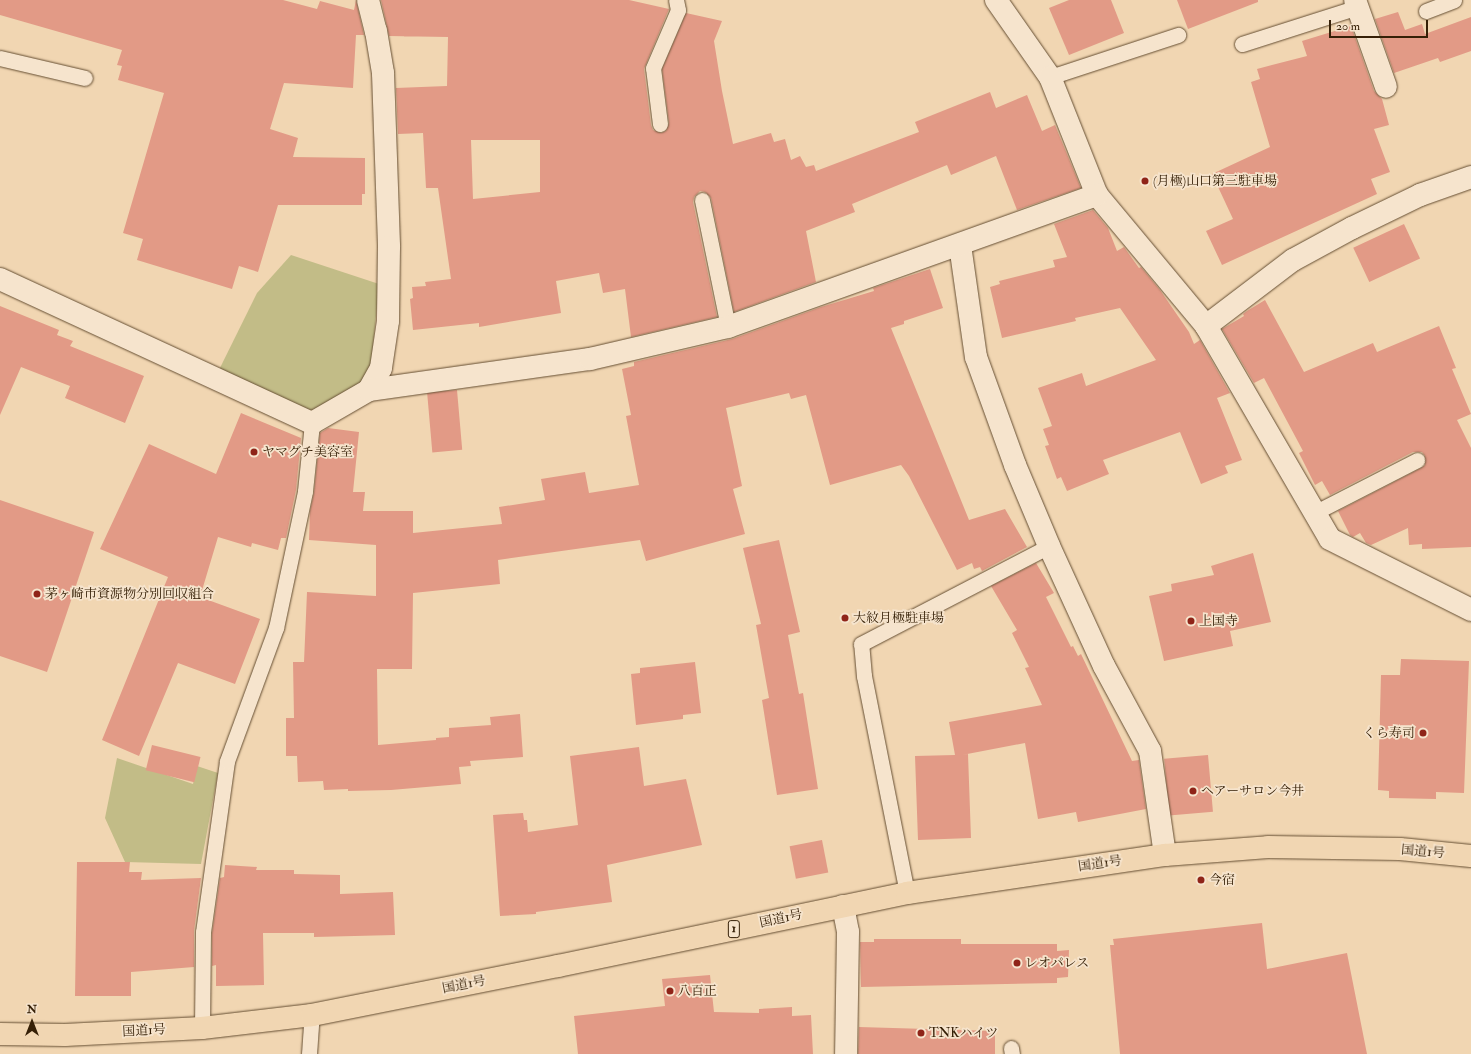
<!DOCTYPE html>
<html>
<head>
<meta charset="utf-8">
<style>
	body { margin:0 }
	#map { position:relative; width:1471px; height:1054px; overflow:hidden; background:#f1d6b2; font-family:"IM FELL Double Pica","Noto Serif JP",serif }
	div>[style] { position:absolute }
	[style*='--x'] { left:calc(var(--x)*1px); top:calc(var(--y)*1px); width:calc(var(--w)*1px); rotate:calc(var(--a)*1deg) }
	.green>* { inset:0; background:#c2bc87 }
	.building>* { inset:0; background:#e29a86; transform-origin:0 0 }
	.roads { filter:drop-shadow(0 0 1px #654e32) drop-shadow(0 0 1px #654e32) }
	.service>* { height:15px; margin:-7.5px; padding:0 7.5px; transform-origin:7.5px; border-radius:7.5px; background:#f6e4cd }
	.minor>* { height:22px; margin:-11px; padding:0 11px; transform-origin:11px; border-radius:11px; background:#f6e4cd }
	.trunk>* { height:22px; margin:-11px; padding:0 11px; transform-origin:11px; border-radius:11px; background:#f1d6b2 }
	.dots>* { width:11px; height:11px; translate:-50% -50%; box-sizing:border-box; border:2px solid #f6e4cd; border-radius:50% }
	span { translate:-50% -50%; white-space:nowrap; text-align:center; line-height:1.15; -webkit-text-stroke:3.5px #f6e4cd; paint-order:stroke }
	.shield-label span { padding:1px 3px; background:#f6e4cd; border:1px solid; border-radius:3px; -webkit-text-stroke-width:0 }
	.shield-label { font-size:12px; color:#362007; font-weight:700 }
	.poi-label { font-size:13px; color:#362007 }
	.left { translate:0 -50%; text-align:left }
	.right { translate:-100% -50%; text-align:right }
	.street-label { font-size:13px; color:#362007 }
	.north { position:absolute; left:12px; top:1002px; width:40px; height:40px; -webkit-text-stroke:3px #f6e4cd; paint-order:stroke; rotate:0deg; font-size:11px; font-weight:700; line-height:16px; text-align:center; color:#362007 }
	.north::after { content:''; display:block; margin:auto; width:14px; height:18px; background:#362007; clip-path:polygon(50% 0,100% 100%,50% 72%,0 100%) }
	.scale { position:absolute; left:1329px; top:20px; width:99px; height:18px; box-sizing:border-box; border:2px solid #362007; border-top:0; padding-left:5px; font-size:12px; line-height:14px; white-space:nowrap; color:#362007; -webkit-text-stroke:3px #f6e4cd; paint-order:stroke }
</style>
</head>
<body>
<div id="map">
	<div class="green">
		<div style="clip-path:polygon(291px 255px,379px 284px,369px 390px,312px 423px,215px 378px,257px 293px)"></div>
		<div style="clip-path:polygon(117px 758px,193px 784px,197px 766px,218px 773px,201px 864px,125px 862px,105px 818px)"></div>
	</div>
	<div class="building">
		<div style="clip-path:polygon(0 0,283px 0,317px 9px,320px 1px,354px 10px,356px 0,364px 35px,356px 35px,353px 88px,284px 83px,270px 129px,298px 138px,293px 157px,365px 158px,365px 194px,362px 194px,362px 205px,278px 205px,258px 272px,239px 266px,232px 289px,137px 260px,143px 239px,123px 233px,164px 93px,118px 80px,122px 66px,117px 65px,122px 50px,0 15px)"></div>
		<div style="clip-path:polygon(evenodd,381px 0,629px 0,669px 9px,644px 69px,651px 125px,653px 130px,661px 133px,666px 131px,669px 123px,662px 69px,686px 13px,722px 21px,714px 41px,722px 91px,733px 144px,771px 133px,774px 142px,785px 139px,791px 160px,800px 156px,806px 167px,814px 165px,816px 171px,919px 132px,915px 122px,990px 92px,996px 108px,1027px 95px,1042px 131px,1055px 125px,1081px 188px,1017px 210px,996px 156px,951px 175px,947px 165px,852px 204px,855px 212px,806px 231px,816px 282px,734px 312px,711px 198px,705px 192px,700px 191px,694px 197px,693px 202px,717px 317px,631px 337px,625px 289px,603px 293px,599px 273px,556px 281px,561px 313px,479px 327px,479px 323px,413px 330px,410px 299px,413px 298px,412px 287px,426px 286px,425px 282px,451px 279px,438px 188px,426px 188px,423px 133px,398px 134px,396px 88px,447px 86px,448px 37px,389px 36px,381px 0,471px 140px,540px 140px,540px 192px,473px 199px,471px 140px)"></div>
		<div style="clip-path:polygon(1069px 0,1111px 0,1124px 33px,1069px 55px,1049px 8px)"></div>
		<div style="clip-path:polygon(1177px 0,1258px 0,1258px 2px,1188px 29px)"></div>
		<div style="clip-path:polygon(1398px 12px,1405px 30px,1422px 24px,1425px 34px,1471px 17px,1471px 51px,1440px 62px,1438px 58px,1394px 73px,1375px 19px)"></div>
		<div style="clip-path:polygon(1351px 26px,1374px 91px,1382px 99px,1389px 125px,1374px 129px,1390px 172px,1371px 179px,1377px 194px,1222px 265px,1206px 231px,1233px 219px,1212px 174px,1270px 147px,1251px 82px,1260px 79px,1257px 69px,1307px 56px,1302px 41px)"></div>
		<div style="clip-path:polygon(1093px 210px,1108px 228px,1117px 251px,1124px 247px,1139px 268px,1141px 267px,1160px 290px,1189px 332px,1194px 344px,1200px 340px,1230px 393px,1217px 398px,1242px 460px,1225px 466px,1228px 473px,1201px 484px,1180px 432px,1103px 460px,1109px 474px,1067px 491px,1061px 477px,1057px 479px,1045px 446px,1049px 445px,1043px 429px,1052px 426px,1038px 388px,1082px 373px,1086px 386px,1156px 360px,1120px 308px,1075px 318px,1076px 321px,1002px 338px,990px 287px,1000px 284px,999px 281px,1055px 267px,1053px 260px,1067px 257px,1054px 224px)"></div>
		<div style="left:1404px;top:224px;width:38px;height:56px;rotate:65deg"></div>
		<div style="clip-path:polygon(930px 269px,943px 308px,904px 321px,904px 324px,891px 328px,969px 520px,1005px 509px,1027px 547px,982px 571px,980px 567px,974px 569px,972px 563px,957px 570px,909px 476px,901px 465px,830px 485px,806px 395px,791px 399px,789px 393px,726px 408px,742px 486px,733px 489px,745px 534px,646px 561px,640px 540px,498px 560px,500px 584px,413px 593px,412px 669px,377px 669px,378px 745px,436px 740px,436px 738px,449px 737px,449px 728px,491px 725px,490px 717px,520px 714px,523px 757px,470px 761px,471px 766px,459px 767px,461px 784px,391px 790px,348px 791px,348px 789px,324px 790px,323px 781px,298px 782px,297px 756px,286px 756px,286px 718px,294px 718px,293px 662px,304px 662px,307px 592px,376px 596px,376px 545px,309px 540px,310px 511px,314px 492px,320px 433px,328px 428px,359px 432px,353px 492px,365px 492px,363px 511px,413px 511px,413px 533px,502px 524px,499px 507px,545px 500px,541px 479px,585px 472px,589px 493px,639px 485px,626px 416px,631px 415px,622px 369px,634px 366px,634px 362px,732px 339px,821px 307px,874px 291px,873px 288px)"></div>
		<div style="clip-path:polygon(1265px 300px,1304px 372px,1373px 343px,1377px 352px,1439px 326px,1456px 368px,1452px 369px,1471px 414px,1457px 420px,1471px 448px,1471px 547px,1422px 549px,1422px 544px,1409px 545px,1408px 528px,1371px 545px,1366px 543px,1360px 533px,1353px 537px,1350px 535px,1338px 511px,1421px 468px,1425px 465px,1425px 456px,1422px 452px,1413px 452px,1330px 495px,1322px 481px,1315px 485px,1299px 453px,1303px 451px,1264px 378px,1254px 383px,1222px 329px,1244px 316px,1243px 314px,1247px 311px)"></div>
		<div style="clip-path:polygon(0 306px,59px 330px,57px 335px,73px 341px,70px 346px,144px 376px,125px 423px,65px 398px,70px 386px,21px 367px,0 415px)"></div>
		<div style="left:457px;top:390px;width:60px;height:30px;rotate:85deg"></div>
		<div style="clip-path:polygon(241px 413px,301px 438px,296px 490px,286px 538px,281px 538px,278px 550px,252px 543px,251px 547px,218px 537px,200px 597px,260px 619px,235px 684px,178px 663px,139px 756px,102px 740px,168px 577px,100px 549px,149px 444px,216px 474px)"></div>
		<div style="clip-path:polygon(0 500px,94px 532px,47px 672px,0 656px)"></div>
		<div style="clip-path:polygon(779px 540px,800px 632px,788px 635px,799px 694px,803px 693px,818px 789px,777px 795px,762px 700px,769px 698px,756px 625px,761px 624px,743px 548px)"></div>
		<div style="clip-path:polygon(1253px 553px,1271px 622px,1230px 631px,1233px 646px,1164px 661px,1149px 596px,1172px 591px,1171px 584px,1214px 575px,1211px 566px)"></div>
		<div style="clip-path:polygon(1036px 563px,1054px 593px,1046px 597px,1071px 647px,1073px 646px,1078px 656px,1081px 654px,1132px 761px,1139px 760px,1146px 809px,1078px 822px,1076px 812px,1038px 819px,1025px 743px,962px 755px,968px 754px,971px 838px,918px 840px,915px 756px,955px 755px,949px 722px,1042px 705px,1025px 668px,1029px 667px,1012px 633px,1017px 630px,991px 586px)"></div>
		<div style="clip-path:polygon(1401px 659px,1469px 661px,1464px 793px,1436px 792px,1436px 799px,1389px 798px,1389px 791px,1378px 790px,1381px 675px,1400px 675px)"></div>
		<div style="clip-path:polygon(695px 662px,701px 713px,683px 715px,683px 719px,636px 725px,631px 674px,640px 673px,640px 668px)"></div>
		<div style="left:152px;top:745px;width:50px;height:26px;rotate:14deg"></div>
		<div style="clip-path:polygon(639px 747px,644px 786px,686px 779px,702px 845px,607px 865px,612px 902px,536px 912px,536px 914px,500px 916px,493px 815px,523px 813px,524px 820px,527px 820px,528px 832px,578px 825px,570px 756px)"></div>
		<div style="left:1208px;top:755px;width:57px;height:44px;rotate:85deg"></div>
		<div style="left:822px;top:840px;width:33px;height:33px;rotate:79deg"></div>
		<div style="clip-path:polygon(77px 862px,130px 862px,129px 872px,142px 872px,141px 880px,201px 878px,194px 931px,194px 967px,131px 972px,131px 996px,75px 996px)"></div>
		<div style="clip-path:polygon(225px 865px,257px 867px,256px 870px,294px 870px,294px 874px,340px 875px,340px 894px,393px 892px,395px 935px,314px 937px,314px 933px,263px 933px,264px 985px,216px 986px,216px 965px,212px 966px,212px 933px,220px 878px,224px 877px)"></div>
		<div style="clip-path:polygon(1262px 923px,1267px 969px,1347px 953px,1367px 1054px,1120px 1054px,1110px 945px,1114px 945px,1113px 939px)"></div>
		<div style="clip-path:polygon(874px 939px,961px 939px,961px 944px,1057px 944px,1057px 951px,1069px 950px,1068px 977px,1057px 978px,1057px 983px,861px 987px,860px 942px,874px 942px)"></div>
		<div style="clip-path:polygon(710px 975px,714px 1012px,759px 1013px,759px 1009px,792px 1007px,792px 1016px,811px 1015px,813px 1054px,578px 1054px,574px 1016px,665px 1006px,662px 979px)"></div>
		<div style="clip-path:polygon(859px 1027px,995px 1031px,995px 1054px,858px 1054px)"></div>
	</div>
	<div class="roads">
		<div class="service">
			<div style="--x:1426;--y:11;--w:30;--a:-21"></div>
			<div style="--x:1242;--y:44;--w:122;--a:-17.7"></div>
			<div style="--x:0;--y:58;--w:87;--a:13.2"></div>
			<div style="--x:1050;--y:77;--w:135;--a:-18.2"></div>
			<div style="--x:660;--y:124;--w:56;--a:-97.1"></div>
			<div style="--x:653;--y:68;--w:63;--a:-66.7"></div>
			<div style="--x:678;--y:10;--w:10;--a:-101"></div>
			<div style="--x:702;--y:200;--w:130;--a:78.4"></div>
			<div style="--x:1314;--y:513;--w:116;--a:-27.2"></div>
			<div style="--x:907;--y:893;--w:221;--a:-101.2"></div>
			<div style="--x:864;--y:676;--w:32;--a:-95"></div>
			<div style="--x:861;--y:644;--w:212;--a:-27.5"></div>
			<div style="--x:202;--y:1028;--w:96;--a:-89.4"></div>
			<div style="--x:203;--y:932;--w:173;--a:-82"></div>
			<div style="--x:227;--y:761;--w:142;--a:-69.8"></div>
			<div style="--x:276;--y:628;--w:140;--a:-78"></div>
			<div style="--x:305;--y:491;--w:68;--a:-84.1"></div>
			<div style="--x:1011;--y:1048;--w:6;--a:81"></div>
			<div style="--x:309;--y:1054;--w:39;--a:-86"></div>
		</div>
		<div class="minor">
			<div style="--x:368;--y:0;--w:32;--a:76"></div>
			<div style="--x:376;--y:31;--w:43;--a:80.5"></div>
			<div style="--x:383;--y:73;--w:174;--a:88"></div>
			<div style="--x:389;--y:247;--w:74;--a:90.8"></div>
			<div style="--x:388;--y:321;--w:48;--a:98.5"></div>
			<div style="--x:381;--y:368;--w:25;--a:119"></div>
			<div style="--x:996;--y:0;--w:94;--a:55"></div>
			<div style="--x:1050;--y:77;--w:127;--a:68.3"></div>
			<div style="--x:1097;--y:195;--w:170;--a:50.2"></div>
			<div style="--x:1206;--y:326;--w:246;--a:59.8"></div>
			<div style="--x:1330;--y:539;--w:158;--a:26.7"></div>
			<div style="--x:1355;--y:0;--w:92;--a:70.4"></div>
			<div style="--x:960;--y:245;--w:113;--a:81.9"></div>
			<div style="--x:976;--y:357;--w:115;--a:70.1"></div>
			<div style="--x:1015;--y:465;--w:88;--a:67.2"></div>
			<div style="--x:1049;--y:546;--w:132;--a:65.4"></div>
			<div style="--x:1104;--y:666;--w:97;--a:61.6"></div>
			<div style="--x:1150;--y:751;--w:105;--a:81.8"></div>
			<div style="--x:0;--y:279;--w:344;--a:24.8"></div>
			<div style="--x:312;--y:423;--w:66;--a:-30.1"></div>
			<div style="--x:369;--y:390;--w:223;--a:-8"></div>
			<div style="--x:590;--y:359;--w:142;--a:-13.1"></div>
			<div style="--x:728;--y:327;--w:392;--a:-19.7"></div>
			<div style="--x:1206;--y:326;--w:109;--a:-37.2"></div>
			<div style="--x:1293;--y:260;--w:67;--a:-28.5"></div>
			<div style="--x:1352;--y:228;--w:76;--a:-25.9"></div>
			<div style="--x:1420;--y:195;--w:54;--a:-19.4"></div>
			<div style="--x:843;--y:906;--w:26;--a:79"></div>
			<div style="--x:848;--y:932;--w:122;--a:90.9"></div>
		</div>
		<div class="trunk">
			<div style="--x:0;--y:1034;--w:65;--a:0.9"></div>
			<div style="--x:65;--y:1035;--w:137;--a:-2.9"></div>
			<div style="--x:202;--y:1028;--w:111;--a:-6.7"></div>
			<div style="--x:312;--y:1015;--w:251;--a:-11.3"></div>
			<div style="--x:558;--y:966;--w:357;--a:-11.8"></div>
			<div style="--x:907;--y:893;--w:261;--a:-8.4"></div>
			<div style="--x:1165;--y:855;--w:103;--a:-4.4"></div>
			<div style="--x:1268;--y:847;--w:132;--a:0.9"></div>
			<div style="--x:1400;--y:849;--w:71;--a:5.6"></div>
		</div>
	</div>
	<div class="dots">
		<div style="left:1145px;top:181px;background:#8f2418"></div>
		<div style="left:254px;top:452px;background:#8f2418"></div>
		<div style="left:37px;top:594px;background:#8f2418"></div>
		<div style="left:845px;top:618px;background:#8f2418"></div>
		<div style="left:1191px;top:621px;background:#8f2418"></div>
		<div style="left:1423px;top:733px;background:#8f2418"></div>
		<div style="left:1193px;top:791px;background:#8f2418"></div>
		<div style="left:1201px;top:880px;background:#8f2418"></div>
		<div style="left:1017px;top:963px;background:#8f2418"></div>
		<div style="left:670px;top:991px;background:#8f2418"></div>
		<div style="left:921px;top:1033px;background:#8f2418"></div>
	</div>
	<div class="shield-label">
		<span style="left:734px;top:929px">1</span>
	</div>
	<div class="poi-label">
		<span class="left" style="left:1153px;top:181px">(月極)山口第三駐車場</span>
		<span class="left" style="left:262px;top:452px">ヤマグチ美容室</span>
		<span class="left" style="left:45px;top:594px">茅ヶ崎市資源物分別回収組合</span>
		<span class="left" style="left:853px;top:618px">大紋月極駐車場</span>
		<span class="left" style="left:1199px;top:621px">上国寺</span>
		<span class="right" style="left:1415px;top:733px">くら寿司</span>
		<span class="left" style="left:1201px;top:791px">ヘアーサロン今井</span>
		<span class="left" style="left:1209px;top:880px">今宿</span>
		<span class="left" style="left:1025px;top:963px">レオパレス</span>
		<span class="left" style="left:678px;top:991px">八百正</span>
		<span class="left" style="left:929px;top:1033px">TNKハイツ</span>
	</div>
	<div class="street-label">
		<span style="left:1423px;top:852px;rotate:5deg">国道1号</span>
		<span style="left:1100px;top:864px;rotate:-8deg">国道1号</span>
		<span style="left:781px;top:919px;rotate:-12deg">国道1号</span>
		<span style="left:464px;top:985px;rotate:-11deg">国道1号</span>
		<span style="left:144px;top:1031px;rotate:-3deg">国道1号</span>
	</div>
	<div class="north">N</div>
	<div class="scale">20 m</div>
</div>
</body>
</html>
